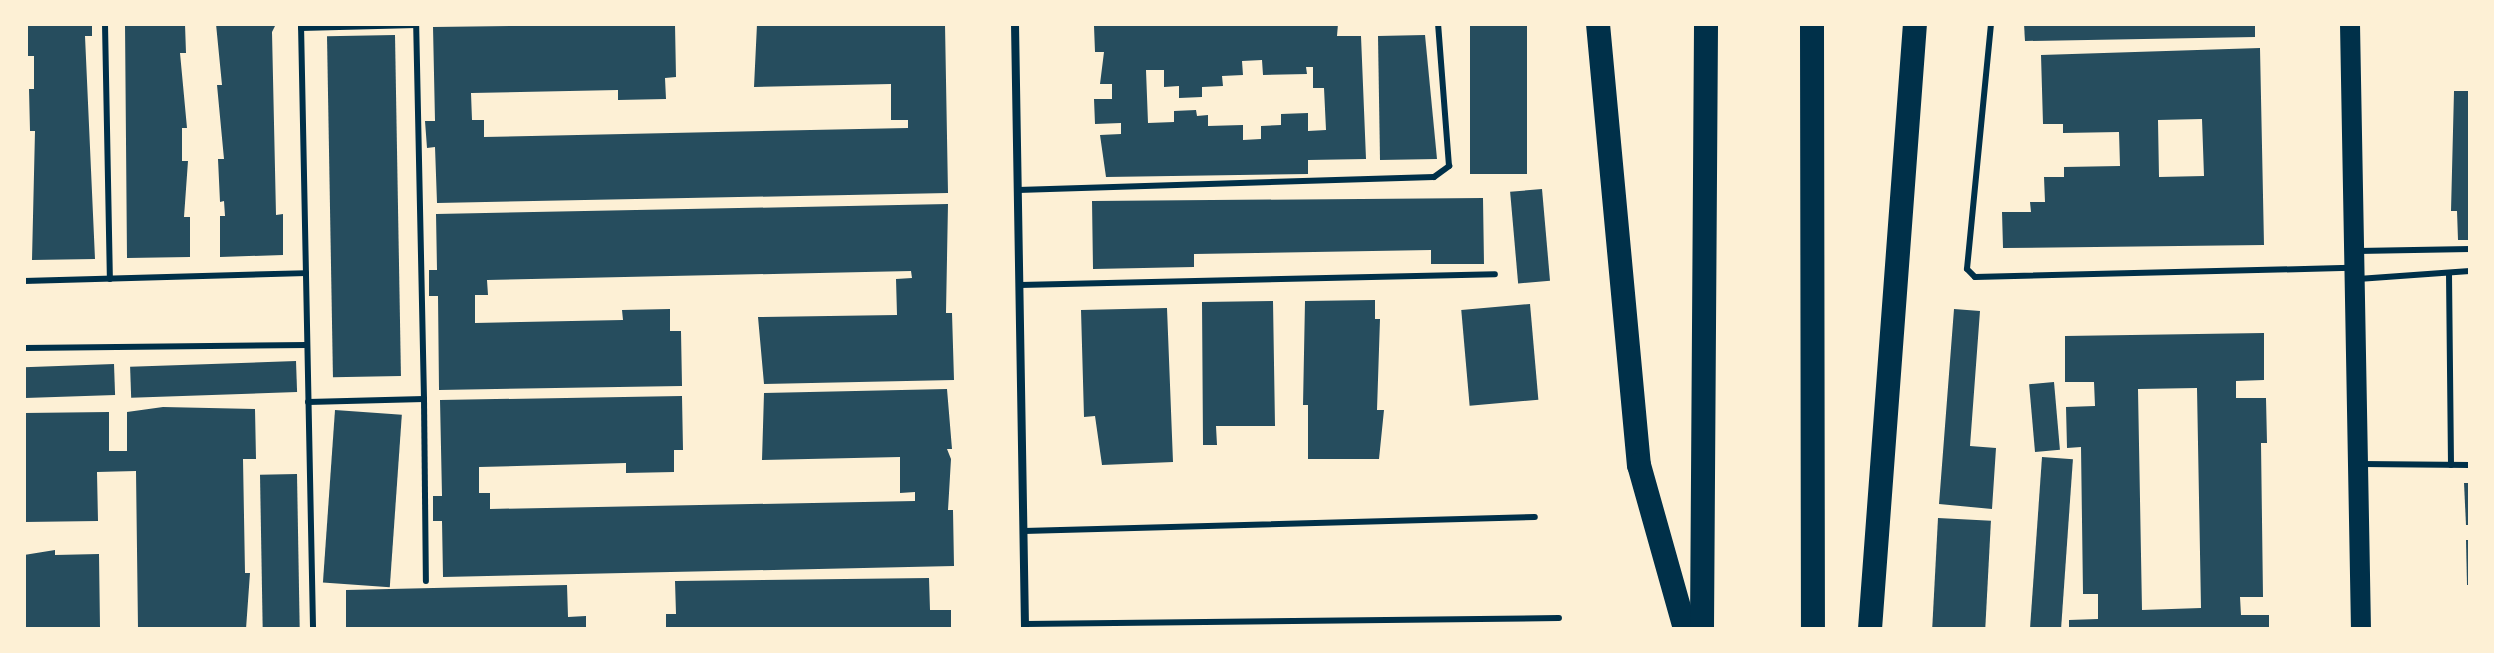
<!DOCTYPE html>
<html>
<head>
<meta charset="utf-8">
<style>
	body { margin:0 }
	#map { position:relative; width:2494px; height:653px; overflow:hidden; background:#fdf0d5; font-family:"Open Sans",sans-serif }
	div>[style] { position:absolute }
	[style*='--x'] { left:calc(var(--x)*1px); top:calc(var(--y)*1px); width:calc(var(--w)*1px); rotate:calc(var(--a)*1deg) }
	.building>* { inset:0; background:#264d5e; transform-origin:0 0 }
	.service>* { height:6px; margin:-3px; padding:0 3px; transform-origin:3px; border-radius:3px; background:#003049 }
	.minor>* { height:8px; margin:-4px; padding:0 4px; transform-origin:4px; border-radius:4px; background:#003049 }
	.primary>* { height:20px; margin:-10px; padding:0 10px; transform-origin:10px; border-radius:10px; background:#003049 }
	.motorway>* { height:24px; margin:-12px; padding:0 12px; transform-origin:12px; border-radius:12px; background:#003049 }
	span { translate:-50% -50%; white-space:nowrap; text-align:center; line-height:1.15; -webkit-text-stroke:8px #fdf0d5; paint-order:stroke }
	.frame { position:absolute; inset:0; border:26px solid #fdf0d5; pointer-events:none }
</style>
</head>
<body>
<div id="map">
	<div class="building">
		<div style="clip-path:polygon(28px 24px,92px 24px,92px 36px,85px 36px,95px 259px,32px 260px,35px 131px,30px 131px,29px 89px,34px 89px,34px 56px,28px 56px)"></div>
		<div style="clip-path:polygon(125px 24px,185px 24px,186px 53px,180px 53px,187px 128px,182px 128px,182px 161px,188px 161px,184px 217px,190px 217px,190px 257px,127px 258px)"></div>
		<div style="clip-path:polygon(216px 24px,276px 24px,272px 32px,276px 215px,283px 214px,283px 255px,220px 257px,220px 216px,225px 216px,224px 201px,220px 202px,218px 159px,224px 159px,217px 85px,222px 85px)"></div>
		<div style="clip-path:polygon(675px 24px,676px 77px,665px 78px,666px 99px,618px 100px,618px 90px,471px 93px,472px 120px,484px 120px,484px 137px,908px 128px,908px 120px,891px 120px,891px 84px,754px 87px,757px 24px,945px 24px,948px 193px,437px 203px,435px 147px,427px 148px,425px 121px,435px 121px,433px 27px)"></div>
		<div style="clip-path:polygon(evenodd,1338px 24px,1337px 36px,1361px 36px,1366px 159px,1308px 160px,1308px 174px,1106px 177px,1100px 135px,1121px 134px,1121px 123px,1095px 124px,1094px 99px,1112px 99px,1112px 84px,1100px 84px,1104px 52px,1095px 52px,1094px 26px,1338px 24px,1262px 60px,1263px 75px,1307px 74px,1306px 67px,1313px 67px,1313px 88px,1324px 88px,1326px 130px,1308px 131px,1308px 113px,1281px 114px,1281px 125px,1261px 126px,1261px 139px,1243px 140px,1243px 125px,1208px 126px,1208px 115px,1197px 116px,1196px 110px,1174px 111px,1174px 122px,1148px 123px,1146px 70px,1164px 70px,1164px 87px,1179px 86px,1179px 98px,1202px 97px,1202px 87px,1223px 86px,1222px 76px,1243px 75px,1242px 61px,1262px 60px)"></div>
		<div style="left:1470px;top:24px;width:57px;height:150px"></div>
		<div style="clip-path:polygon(2024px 24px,2255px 24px,2255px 37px,2025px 41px)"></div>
		<div style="left:395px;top:35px;width:341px;height:68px;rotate:89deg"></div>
		<div style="clip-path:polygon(1425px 35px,1437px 159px,1380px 160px,1378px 36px)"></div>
		<div style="clip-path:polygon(evenodd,2260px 48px,2264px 245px,2003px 248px,2002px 212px,2031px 212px,2030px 202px,2045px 202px,2044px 177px,2064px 177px,2064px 167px,2120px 166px,2119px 132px,2063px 133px,2063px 124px,2043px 124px,2041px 55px,2260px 48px,2202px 119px,2204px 176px,2159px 177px,2158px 120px,2202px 119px)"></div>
		<div style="clip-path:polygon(2454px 91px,2470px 91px,2470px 240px,2458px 240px,2457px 211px,2451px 211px)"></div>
		<div style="left:1542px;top:189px;width:92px;height:32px;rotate:85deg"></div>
		<div style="clip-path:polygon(1483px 198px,1484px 264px,1431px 264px,1431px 250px,1194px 254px,1194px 267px,1093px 269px,1092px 201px)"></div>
		<div style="clip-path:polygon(948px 204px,946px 313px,952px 313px,954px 380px,764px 384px,758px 317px,897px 315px,896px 279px,912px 278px,911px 271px,487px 280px,488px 295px,475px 295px,475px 323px,623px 320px,622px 310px,670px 309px,670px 331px,681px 331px,682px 386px,439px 390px,438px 296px,429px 296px,429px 270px,437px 270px,436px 214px)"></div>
		<div style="clip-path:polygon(1375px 300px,1375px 319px,1380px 319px,1377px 410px,1384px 410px,1379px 459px,1308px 459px,1308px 405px,1303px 405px,1305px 301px)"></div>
		<div style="clip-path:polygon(1273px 301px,1275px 426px,1216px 426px,1217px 445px,1203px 445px,1202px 302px)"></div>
		<div style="left:1530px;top:304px;width:96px;height:69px;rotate:85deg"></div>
		<div style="clip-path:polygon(1167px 308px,1173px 462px,1102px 465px,1095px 416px,1084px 417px,1081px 310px)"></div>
		<div style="clip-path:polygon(1954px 309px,1980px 311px,1970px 446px,1996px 448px,1992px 509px,1939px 504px)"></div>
		<div style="clip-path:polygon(evenodd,2264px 333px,2264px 380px,2236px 381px,2236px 398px,2266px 398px,2267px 443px,2261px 443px,2263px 597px,2240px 597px,2241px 615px,2269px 615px,2269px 629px,2069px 629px,2069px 620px,2098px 619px,2098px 594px,2083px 594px,2081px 447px,2067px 448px,2066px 407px,2095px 406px,2094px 382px,2065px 382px,2065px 336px,2264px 333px,2197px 388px,2201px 608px,2142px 610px,2138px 389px,2197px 388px)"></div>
		<div style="left:296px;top:361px;width:31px;height:166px;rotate:88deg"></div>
		<div style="left:114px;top:364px;width:31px;height:90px;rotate:88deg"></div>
		<div style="left:2054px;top:382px;width:68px;height:25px;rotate:85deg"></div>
		<div style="clip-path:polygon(947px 389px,952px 449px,947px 449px,951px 459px,948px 510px,953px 510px,954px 566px,443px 577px,442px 521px,433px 521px,433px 496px,442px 496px,440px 400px,682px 396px,683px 450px,674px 450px,674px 472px,626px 473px,626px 463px,479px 467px,479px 493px,490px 493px,490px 509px,915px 501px,915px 492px,900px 493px,900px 457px,762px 460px,764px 393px)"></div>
		<div style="clip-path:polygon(163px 407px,255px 409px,256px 459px,243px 459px,245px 573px,250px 573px,246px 629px,138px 629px,136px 471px,97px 472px,98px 521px,24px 522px,24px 413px,109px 412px,109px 451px,127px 451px,127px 412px)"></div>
		<div style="left:335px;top:410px;width:67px;height:173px;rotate:4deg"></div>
		<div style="left:2042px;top:457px;width:31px;height:172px;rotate:4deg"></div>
		<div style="left:297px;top:474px;width:155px;height:37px;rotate:89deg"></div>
		<div style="clip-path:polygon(2464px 483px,2470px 483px,2470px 525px,2466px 525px)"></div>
		<div style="left:1938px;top:518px;width:53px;height:111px;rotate:3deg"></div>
		<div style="clip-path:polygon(2466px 540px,2470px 540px,2470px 585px,2467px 585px)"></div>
		<div style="clip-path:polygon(55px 550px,55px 555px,99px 554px,100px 628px,24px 629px,24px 555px)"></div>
		<div style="clip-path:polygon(929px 578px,930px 610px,951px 610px,951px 629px,666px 629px,666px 614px,676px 614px,675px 581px)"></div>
		<div style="clip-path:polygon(567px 585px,568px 617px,586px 616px,586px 629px,346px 629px,346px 590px)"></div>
	</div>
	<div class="service">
		<div style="--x:105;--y:24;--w:255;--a:88.9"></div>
		<div style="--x:301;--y:24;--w:605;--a:88.86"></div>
		<div style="--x:1991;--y:24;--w:246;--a:95.6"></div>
		<div style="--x:1967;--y:269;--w:11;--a:45"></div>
		<div style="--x:1975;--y:277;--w:376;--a:-1.4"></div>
		<div style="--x:301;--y:28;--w:115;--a:-1.5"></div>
		<div style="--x:1018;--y:190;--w:416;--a:-1.8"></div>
		<div style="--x:1434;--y:177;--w:19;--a:-36"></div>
		<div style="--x:1449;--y:166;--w:142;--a:-94.4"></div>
		<div style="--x:2358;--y:251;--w:112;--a:-1"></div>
		<div style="--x:2449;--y:274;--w:191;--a:89.4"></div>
		<div style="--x:2358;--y:279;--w:112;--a:-4.1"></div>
		<div style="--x:24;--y:281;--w:282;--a:-1.6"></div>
		<div style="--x:1020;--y:285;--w:475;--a:-1.3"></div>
		<div style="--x:24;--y:348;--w:283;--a:-0.6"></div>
		<div style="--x:424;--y:399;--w:182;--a:89.4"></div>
		<div style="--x:308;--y:402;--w:116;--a:-1.5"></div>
		<div style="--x:424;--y:399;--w:375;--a:-91.2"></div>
		<div style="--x:2362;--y:464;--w:108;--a:0.5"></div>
		<div style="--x:1024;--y:531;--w:511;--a:-1.57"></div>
		<div style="--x:1025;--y:624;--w:534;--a:-0.64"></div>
	</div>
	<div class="minor">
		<div style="--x:1015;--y:24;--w:605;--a:89.05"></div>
	</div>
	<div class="primary">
		<div style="--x:2350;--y:24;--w:605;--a:88.96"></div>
	</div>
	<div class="motorway">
		<div style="--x:1598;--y:24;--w:443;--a:84.7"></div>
		<div style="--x:1639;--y:465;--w:170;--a:74.3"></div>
		<div style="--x:1812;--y:24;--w:605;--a:89.91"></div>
		<div style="--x:1702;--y:629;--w:605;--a:-89.62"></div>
		<div style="--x:1870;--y:629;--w:607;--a:-85.75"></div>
	</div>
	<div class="frame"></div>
</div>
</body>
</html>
